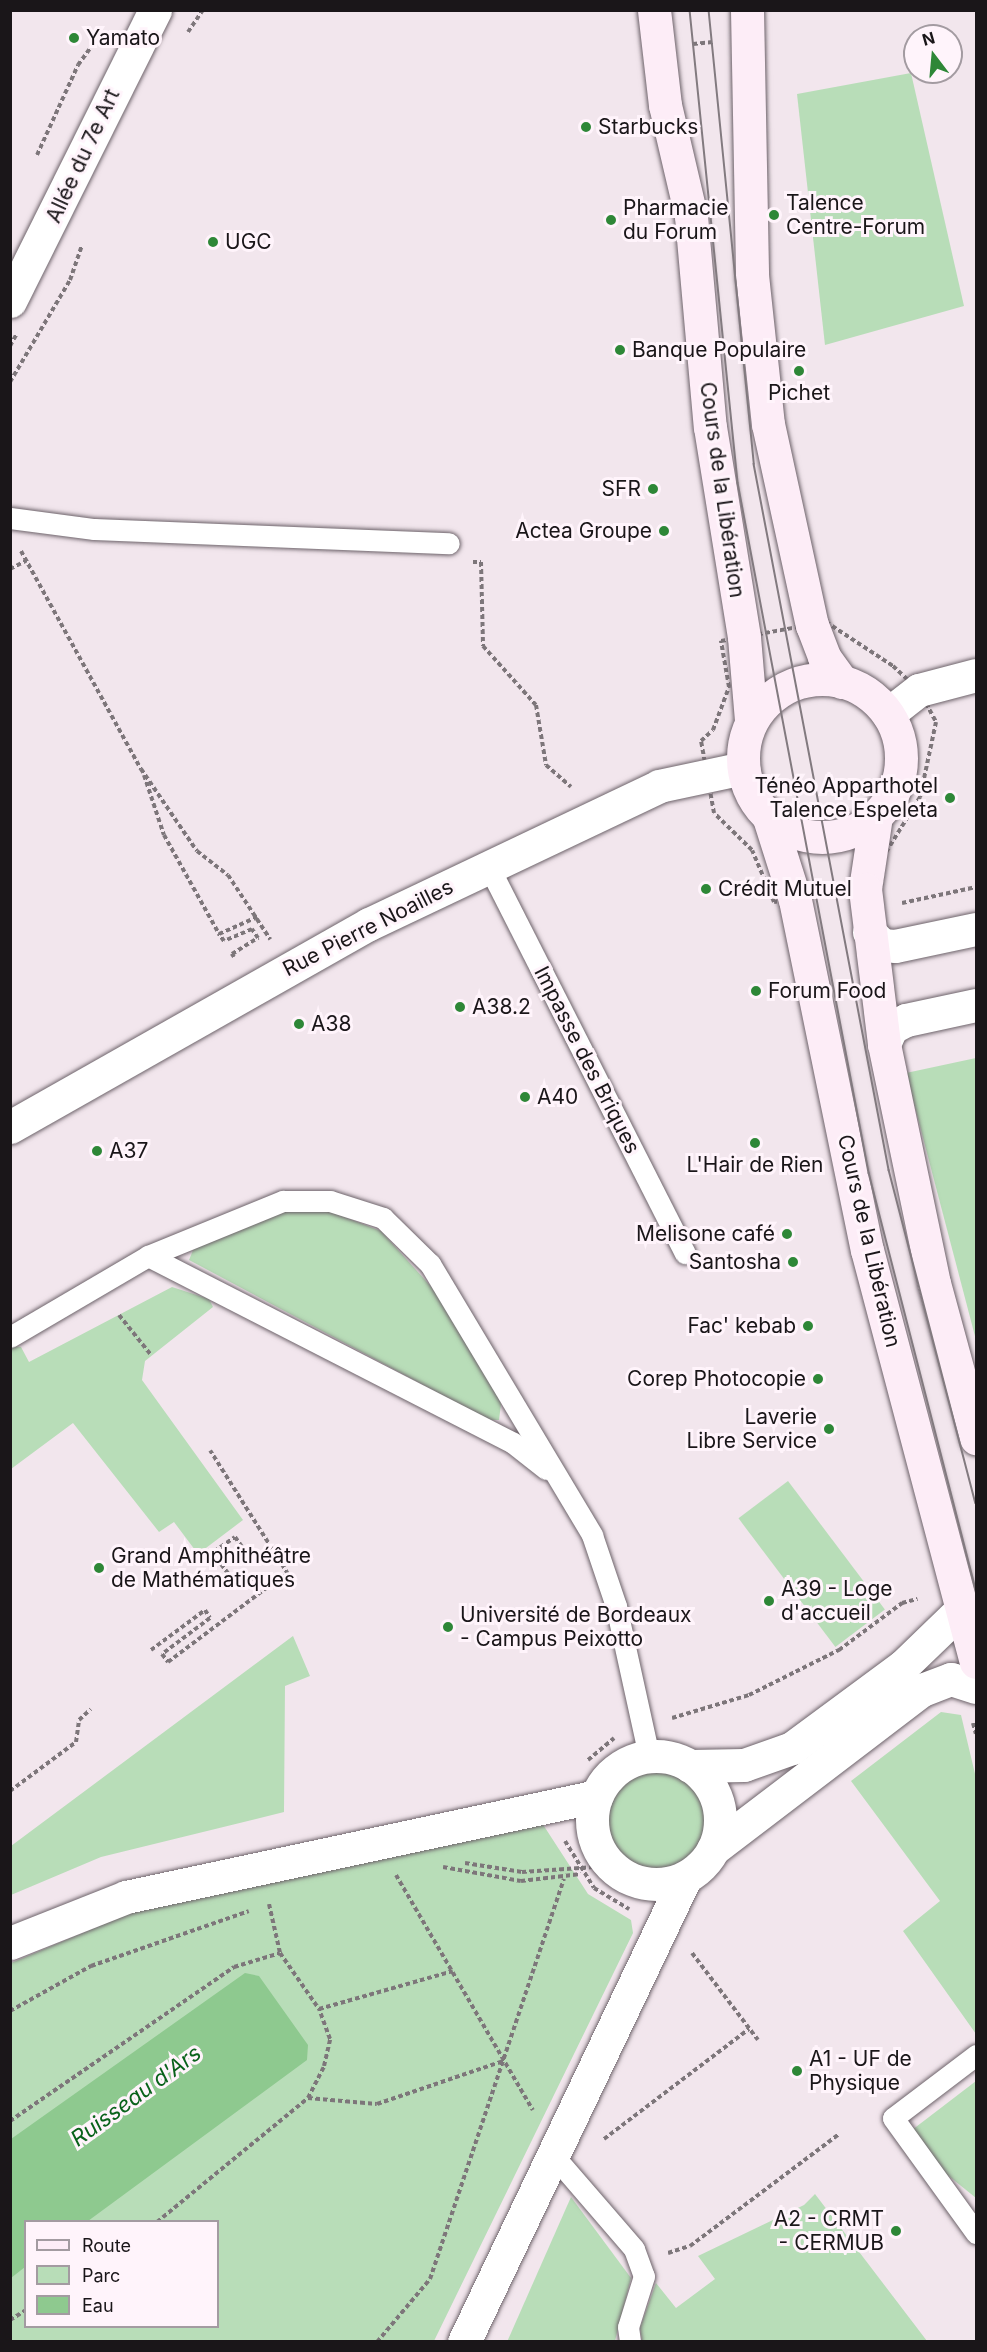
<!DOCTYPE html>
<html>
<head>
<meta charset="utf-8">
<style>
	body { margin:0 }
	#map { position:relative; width:987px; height:2352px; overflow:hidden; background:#f2e6ed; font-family:Inter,sans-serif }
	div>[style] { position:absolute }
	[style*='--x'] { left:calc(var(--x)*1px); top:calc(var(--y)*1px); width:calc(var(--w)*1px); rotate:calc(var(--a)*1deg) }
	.green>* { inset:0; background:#b8ddb8; transform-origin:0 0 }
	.round { border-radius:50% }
	.water>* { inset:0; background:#8ec98f }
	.path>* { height:4px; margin-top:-2px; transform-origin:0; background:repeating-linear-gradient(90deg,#7d767a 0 4.5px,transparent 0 7.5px) }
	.roads { filter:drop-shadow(0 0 2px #6d636a) drop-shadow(0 0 2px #6d636a) }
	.service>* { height:21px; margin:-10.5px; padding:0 10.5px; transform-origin:10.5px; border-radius:10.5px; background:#fff }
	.minor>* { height:33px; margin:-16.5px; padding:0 16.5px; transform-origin:16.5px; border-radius:16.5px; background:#fff }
	.minor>.ring { margin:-16.5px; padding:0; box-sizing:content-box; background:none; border:33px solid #fff; border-radius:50% }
	.secondary>* { height:33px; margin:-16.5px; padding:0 16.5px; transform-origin:16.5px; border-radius:16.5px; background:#fdedf7 }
	.secondary>.ring { margin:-16.5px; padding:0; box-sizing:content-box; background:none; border:33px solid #fdedf7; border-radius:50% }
	.tram>* { height:1.5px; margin:-0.75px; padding:0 0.75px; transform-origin:0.75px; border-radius:0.75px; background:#827a7f }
	.dots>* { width:16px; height:16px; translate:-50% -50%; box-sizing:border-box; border:3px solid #fff4fb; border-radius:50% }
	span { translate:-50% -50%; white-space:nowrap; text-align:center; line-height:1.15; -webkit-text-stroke:6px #fff4fb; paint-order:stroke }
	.poi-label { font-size:21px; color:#1a1619 }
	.left { translate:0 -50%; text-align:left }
	.right { translate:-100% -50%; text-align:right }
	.street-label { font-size:21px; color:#1a1619 }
	.water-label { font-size:22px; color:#09621a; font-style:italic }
	.frame { position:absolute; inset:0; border:12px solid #1a1619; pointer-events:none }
	.legend { position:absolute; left:24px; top:2220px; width:195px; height:108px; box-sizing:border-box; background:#fff4fb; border:2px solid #a39ba1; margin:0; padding:8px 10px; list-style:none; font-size:18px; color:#1a1619 }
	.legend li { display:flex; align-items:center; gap:12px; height:30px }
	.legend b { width:30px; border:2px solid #a39ba1 }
	.north { position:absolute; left:903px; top:24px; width:60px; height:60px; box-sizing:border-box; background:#fff4fb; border:2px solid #a39ba1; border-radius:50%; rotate:344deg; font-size:16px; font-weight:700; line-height:24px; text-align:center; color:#1a1619 }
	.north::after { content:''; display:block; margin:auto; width:21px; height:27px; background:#2e8737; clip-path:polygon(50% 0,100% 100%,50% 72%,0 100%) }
</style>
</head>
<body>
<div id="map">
	<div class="green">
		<div style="clip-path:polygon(911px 73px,964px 306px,825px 345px,797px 94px)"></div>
		<div style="clip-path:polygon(976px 1058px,976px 1340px,906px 1073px)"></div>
		<div style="clip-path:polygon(278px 1210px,326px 1210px,381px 1231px,435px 1291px,486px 1369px,501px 1404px,499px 1420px,489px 1420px,189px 1260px,196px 1243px)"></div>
		<div style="clip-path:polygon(172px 1287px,209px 1299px,213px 1307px,145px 1361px,142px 1380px,243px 1520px,198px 1554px,174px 1522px,159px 1532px,73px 1423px,11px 1469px,11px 1346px,21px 1347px,29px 1362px)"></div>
		<div style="left:788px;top:1481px;width:161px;height:62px;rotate:53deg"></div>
		<div style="clip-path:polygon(293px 1636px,310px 1676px,285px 1686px,284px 1812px,101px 1857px,11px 1895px,11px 1846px)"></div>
		<div style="clip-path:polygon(941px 1712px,961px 1715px,976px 1778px,976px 2034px,903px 1931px,940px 1901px,851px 1781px)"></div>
		<div class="round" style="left:604px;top:1770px;width:104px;height:104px"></div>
		<div style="clip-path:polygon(evenodd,542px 1823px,588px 1894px,631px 1920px,633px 1933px,434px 2341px,11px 2342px,11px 1963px,140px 1909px,542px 1823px,26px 2222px,218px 2222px,218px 2326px,26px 2326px,26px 2222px)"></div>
		<div style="clip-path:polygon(976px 2081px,976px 2198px,945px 2173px,912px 2130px)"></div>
		<div style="clip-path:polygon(815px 2194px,927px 2341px,642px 2341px,640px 2328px,656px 2283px,676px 2308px,715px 2279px,698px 2256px,804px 2205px)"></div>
		<div style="clip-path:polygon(571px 2197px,631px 2278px,615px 2341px,507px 2342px)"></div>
	</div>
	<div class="water">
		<div style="clip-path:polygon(245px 1973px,259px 1976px,308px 2045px,307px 2060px,88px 2221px,26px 2222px,25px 2267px,11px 2278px,11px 2139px)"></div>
	</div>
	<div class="path">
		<div style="--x:188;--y:32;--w:27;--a:-56"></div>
		<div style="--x:693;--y:44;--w:20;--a:-6"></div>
		<div style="--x:37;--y:155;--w:99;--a:-65.5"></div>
		<div style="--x:78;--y:65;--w:31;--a:-54"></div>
		<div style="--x:10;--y:346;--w:13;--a:-61"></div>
		<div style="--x:10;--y:382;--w:118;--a:-59.5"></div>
		<div style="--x:70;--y:280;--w:37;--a:-71"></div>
		<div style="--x:21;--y:551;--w:249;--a:61.2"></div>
		<div style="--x:141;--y:769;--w:99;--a:55.7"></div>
		<div style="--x:197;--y:851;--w:39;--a:38"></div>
		<div style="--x:228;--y:875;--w:77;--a:56.7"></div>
		<div style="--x:473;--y:562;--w:8;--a:0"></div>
		<div style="--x:481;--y:562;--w:84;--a:88.6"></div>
		<div style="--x:483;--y:646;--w:79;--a:48.1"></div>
		<div style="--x:536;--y:705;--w:61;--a:80.5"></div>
		<div style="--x:546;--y:765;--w:33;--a:41"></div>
		<div style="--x:10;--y:569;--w:18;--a:-27"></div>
		<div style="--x:826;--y:622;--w:80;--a:33.3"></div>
		<div style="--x:893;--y:666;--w:35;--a:43"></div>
		<div style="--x:919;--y:690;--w:36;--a:62"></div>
		<div style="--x:936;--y:722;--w:77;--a:102"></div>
		<div style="--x:920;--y:797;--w:67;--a:121.6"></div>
		<div style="--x:885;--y:854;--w:33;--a:97"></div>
		<div style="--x:881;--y:887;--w:108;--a:172"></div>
		<div style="--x:774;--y:902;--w:56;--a:-112.9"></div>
		<div style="--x:752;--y:850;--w:53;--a:-135.8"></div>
		<div style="--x:714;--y:813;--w:73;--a:-100.2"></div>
		<div style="--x:701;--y:741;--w:16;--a:-43"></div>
		<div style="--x:713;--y:730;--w:46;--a:-69.6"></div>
		<div style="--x:729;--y:687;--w:47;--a:-99.9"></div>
		<div style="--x:721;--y:641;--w:107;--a:-10.3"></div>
		<div style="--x:144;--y:775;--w:63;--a:71.6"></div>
		<div style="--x:164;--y:835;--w:113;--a:60.9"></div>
		<div style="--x:902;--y:903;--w:76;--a:-12.2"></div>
		<div style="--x:234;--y:957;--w:4;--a:-124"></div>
		<div style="--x:232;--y:954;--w:31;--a:-32"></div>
		<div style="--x:258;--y:938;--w:11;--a:-124"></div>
		<div style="--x:252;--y:929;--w:30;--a:157"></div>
		<div style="--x:224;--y:941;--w:9;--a:-126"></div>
		<div style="--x:219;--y:934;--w:42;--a:-24.1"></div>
		<div style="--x:119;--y:1315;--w:51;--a:51.3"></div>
		<div style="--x:202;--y:1560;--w:40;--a:-34.9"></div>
		<div style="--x:235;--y:1537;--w:14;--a:54"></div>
		<div style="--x:243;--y:1548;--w:27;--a:144"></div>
		<div style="--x:221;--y:1564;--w:15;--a:53"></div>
		<div style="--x:230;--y:1576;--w:45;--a:7.6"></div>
		<div style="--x:275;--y:1582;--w:15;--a:-32"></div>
		<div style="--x:288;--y:1574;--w:146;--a:-122.2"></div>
		<div style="--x:151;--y:1650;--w:67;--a:-36.5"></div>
		<div style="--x:205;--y:1610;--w:9;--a:58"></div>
		<div style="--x:210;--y:1618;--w:60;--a:143.1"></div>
		<div style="--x:162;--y:1654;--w:10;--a:53"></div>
		<div style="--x:168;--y:1662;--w:133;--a:-37"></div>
		<div style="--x:672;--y:1718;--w:80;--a:-16.6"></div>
		<div style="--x:749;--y:1695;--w:101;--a:-26.6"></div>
		<div style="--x:839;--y:1650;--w:79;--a:-36.7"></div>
		<div style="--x:902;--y:1603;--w:16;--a:-15"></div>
		<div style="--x:973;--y:1723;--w:11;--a:75"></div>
		<div style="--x:588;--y:1760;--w:34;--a:-40"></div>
		<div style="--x:10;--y:1791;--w:82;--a:-36.6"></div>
		<div style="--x:76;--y:1742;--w:22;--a:-82"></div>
		<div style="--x:79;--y:1720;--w:16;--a:-43"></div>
		<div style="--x:565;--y:1841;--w:55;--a:58.3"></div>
		<div style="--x:594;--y:1888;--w:41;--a:31"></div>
		<div style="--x:465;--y:1863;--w:58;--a:9"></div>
		<div style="--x:522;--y:1872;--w:87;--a:-3.9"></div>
		<div style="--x:443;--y:1867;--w:79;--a:10.2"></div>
		<div style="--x:521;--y:1881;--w:60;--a:-6.7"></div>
		<div style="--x:396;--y:1875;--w:272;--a:59.8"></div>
		<div style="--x:269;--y:1904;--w:50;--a:77.3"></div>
		<div style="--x:280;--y:1953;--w:68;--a:55.1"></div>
		<div style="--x:692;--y:1953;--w:109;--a:52.8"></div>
		<div style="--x:10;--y:2011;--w:93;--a:-29.1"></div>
		<div style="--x:91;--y:1966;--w:167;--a:-19.2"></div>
		<div style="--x:308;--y:2098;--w:36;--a:-63"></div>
		<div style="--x:324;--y:2066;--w:28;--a:-77"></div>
		<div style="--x:330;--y:2039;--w:32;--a:-110"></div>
		<div style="--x:319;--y:2009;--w:139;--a:-15.8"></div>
		<div style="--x:10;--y:2121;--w:272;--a:-34.5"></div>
		<div style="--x:234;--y:1967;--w:48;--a:-16.9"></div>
		<div style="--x:604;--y:2139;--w:182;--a:-37.2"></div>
		<div style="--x:157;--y:2222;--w:195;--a:-39.4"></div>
		<div style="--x:308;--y:2098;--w:69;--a:5"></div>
		<div style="--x:377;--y:2104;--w:133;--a:-18.8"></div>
		<div style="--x:668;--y:2253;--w:23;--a:-18"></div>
		<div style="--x:690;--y:2246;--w:185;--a:-36.9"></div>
		<div style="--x:10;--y:2320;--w:19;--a:-32"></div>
		<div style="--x:377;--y:2342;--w:82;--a:-49.9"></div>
		<div style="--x:430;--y:2279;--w:422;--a:-71.5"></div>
	</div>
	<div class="roads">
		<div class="service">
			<div style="--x:10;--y:518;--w:85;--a:7.5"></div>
			<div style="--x:94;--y:529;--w:355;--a:2.3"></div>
			<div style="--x:489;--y:867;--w:433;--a:63.1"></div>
			<div style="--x:148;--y:1256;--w:410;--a:27.1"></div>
			<div style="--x:513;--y:1443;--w:42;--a:38.2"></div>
			<div style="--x:10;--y:1337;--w:160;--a:-30.4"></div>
			<div style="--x:148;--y:1256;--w:146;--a:-22.2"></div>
			<div style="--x:283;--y:1201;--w:47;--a:0"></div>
			<div style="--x:330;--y:1201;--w:56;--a:17.8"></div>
			<div style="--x:383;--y:1218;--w:66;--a:44.4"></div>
			<div style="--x:430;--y:1264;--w:316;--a:59.1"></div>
			<div style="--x:592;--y:1535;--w:75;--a:71.3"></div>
			<div style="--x:616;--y:1606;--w:154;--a:77.6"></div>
			<div style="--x:976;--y:2055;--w:104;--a:142.8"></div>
			<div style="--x:893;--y:2118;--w:142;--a:54.2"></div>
			<div style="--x:553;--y:2155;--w:124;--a:49.2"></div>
			<div style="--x:634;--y:2249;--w:29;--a:70"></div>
			<div style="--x:644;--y:2276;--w:53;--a:107.4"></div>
			<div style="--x:628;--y:2327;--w:15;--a:82"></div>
		</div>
		<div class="minor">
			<div style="--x:10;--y:301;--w:325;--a:-63.5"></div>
			<div style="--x:888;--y:714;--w:39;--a:-38"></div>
			<div style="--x:919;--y:690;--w:59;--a:-14.7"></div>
			<div style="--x:869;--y:932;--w:18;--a:45"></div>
			<div style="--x:882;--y:945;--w:13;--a:4"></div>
			<div style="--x:895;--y:946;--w:83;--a:-11.9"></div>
			<div style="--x:884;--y:1044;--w:17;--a:-66"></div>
			<div style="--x:891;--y:1028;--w:17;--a:-28"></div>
			<div style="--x:906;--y:1020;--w:72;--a:-12.1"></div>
			<div style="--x:10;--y:1127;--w:412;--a:-29.5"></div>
			<div style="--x:369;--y:924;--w:321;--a:-25.4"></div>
			<div style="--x:659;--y:786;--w:86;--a:-12.1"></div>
			<div class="ring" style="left:592px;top:1756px;width:95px;height:95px"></div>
			<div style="--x:690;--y:1766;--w:54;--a:-1.1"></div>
			<div style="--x:744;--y:1765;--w:51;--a:-19.5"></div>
			<div style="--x:792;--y:1748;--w:138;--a:-36.5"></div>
			<div style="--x:903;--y:1666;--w:83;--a:-44"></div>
			<div style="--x:713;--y:1849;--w:263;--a:-37.3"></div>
			<div style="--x:922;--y:1690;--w:31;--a:-21"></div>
			<div style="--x:951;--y:1679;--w:26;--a:18"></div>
			<div style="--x:10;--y:1943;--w:125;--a:-21.6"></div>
			<div style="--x:126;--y:1897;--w:481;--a:-12.1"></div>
			<div style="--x:464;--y:2342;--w:514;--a:-64.53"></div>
		</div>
		<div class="secondary">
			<div style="--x:654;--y:10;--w:96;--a:83.4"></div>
			<div style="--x:665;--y:105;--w:114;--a:76.8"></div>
			<div style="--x:691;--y:216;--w:212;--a:84.9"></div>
			<div style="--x:710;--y:427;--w:213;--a:80.8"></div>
			<div style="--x:744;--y:637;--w:84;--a:85.2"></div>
			<div style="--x:747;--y:10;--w:265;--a:88.9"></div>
			<div style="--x:752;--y:275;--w:150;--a:83.9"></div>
			<div style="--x:768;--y:424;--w:206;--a:77.7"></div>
			<div style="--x:812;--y:625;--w:34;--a:69"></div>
			<div style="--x:824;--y:657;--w:31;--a:54"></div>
			<div class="ring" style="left:743px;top:679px;width:125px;height:125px"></div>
			<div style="--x:876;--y:816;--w:74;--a:98.6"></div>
			<div style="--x:865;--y:889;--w:156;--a:83"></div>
			<div style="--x:884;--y:1044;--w:244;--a:78.2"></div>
			<div style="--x:934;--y:1283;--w:161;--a:74.8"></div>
			<div style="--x:769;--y:818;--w:86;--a:72.4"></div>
			<div style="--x:795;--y:900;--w:357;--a:78.4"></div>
			<div style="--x:867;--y:1250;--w:426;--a:75.2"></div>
		</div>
	</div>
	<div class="tram">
		<div style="--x:690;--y:10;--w:475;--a:84.2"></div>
		<div style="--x:738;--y:483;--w:702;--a:79.25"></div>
		<div style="--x:869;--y:1173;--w:430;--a:75.6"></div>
		<div style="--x:709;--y:10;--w:456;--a:84.3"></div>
		<div style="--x:754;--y:464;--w:719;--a:79.17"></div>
		<div style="--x:889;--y:1170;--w:344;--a:75.4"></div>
	</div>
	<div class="dots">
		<div style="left:74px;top:38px;background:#2e8737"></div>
		<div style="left:586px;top:127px;background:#2e8737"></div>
		<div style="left:774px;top:215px;background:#2e8737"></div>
		<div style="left:611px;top:220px;background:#2e8737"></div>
		<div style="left:213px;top:242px;background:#2e8737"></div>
		<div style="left:620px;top:350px;background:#2e8737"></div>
		<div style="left:799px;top:371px;background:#2e8737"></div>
		<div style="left:653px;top:489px;background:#2e8737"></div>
		<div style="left:664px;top:531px;background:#2e8737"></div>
		<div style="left:950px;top:798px;background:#2e8737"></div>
		<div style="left:706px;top:889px;background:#2e8737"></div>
		<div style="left:756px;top:991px;background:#2e8737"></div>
		<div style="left:460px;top:1007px;background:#2e8737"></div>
		<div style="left:299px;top:1024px;background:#2e8737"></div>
		<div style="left:525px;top:1097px;background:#2e8737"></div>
		<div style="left:755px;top:1143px;background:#2e8737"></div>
		<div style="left:97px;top:1151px;background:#2e8737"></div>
		<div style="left:787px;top:1234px;background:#2e8737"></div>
		<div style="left:793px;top:1262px;background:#2e8737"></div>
		<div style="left:808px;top:1326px;background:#2e8737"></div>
		<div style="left:818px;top:1379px;background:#2e8737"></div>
		<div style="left:829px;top:1429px;background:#2e8737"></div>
		<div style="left:99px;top:1568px;background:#2e8737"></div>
		<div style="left:769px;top:1601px;background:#2e8737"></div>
		<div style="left:448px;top:1627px;background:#2e8737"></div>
		<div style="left:797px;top:2071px;background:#2e8737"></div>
		<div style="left:896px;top:2231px;background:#2e8737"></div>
	</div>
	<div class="poi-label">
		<span class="left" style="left:86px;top:38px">Yamato</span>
		<span class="left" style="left:598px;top:127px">Starbucks</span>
		<span class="left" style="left:786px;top:215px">Talence<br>Centre-Forum</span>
		<span class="left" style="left:623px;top:220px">Pharmacie<br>du Forum</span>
		<span class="left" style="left:225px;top:242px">UGC</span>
		<span class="left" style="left:632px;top:350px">Banque Populaire</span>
		<span style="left:799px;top:393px">Pichet</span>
		<span class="right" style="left:641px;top:489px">SFR</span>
		<span class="right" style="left:652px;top:531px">Actea Groupe</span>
		<span class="right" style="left:938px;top:798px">Ténéo Apparthotel<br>Talence Espeleta</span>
		<span class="left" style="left:718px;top:889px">Crédit Mutuel</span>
		<span class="left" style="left:768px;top:991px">Forum Food</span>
		<span class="left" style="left:472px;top:1007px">A38.2</span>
		<span class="left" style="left:311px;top:1024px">A38</span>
		<span class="left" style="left:537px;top:1097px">A40</span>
		<span class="left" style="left:109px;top:1151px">A37</span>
		<span style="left:755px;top:1165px">L'Hair de Rien</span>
		<span class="right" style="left:775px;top:1234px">Melisone café</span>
		<span class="right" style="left:781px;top:1262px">Santosha</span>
		<span class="right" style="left:796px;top:1326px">Fac' kebab</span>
		<span class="right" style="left:806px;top:1379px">Corep Photocopie</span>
		<span class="right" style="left:817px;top:1429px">Laverie<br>Libre Service</span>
		<span class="left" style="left:111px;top:1568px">Grand Amphithéâtre<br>de Mathématiques</span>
		<span class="left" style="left:781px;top:1601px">A39 - Loge<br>d'accueil</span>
		<span class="left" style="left:460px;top:1627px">Université de Bordeaux<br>- Campus Peixotto</span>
		<span class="left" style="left:809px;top:2071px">A1 - UF de<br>Physique</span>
		<span class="right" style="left:884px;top:2231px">A2 - CRMT<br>- CERMUB</span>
	</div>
	<div class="street-label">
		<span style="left:83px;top:156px;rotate:-65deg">Allée du 7e Art</span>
		<span style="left:722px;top:490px;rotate:82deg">Cours de la Libération</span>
		<span style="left:368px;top:928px;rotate:-27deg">Rue Pierre Noailles</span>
		<span style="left:587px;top:1060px;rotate:63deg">Impasse des Briques</span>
		<span style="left:869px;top:1241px;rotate:77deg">Cours de la Libération</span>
	</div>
	<div class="water-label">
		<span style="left:136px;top:2096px;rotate:-36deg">Ruisseau d'Ars</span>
	</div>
	<div class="frame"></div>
	<ul class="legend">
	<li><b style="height:8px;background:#fdedf7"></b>Route</li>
	<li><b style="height:16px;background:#b8ddb8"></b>Parc</li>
	<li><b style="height:16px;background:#8ec98f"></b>Eau</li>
	</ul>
	<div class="north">N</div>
</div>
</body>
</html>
